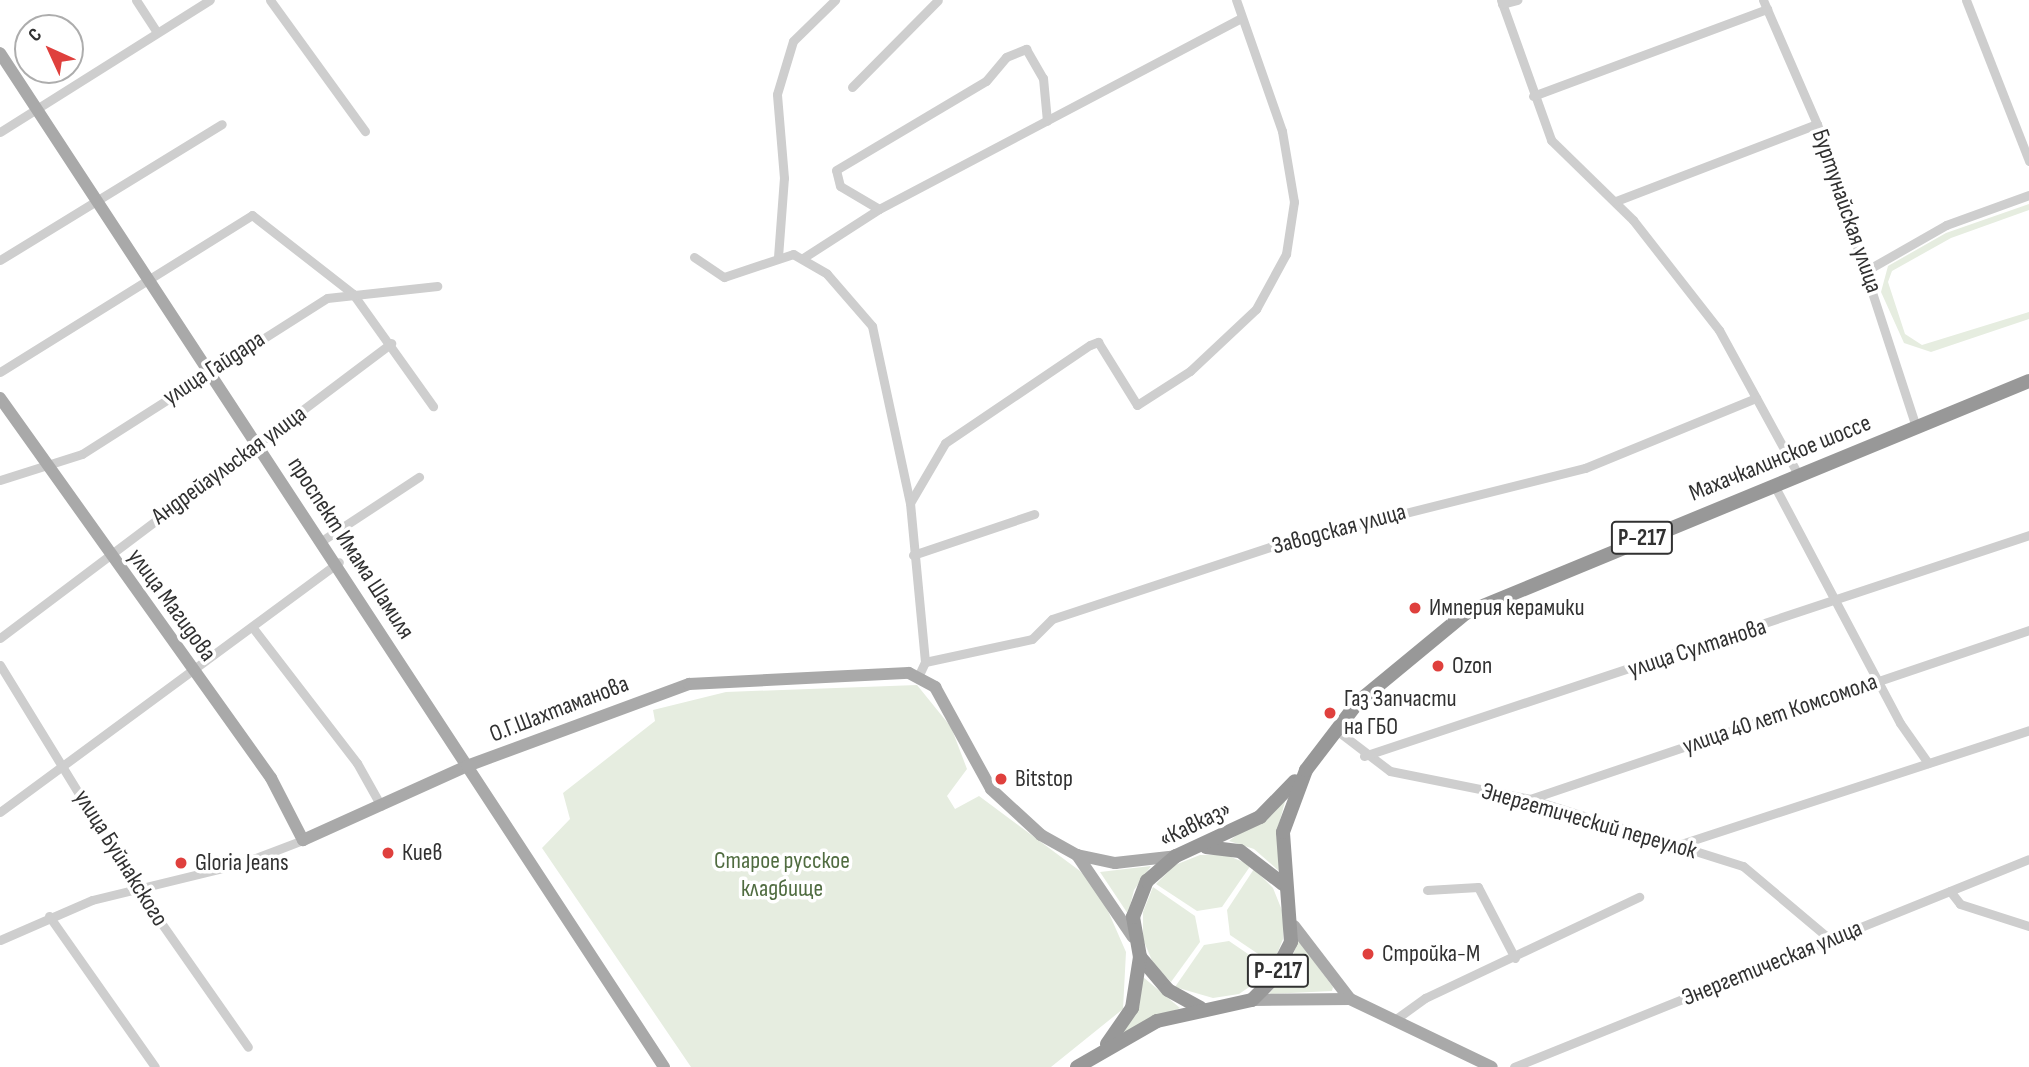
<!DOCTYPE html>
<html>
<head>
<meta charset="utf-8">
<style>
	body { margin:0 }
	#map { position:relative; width:2029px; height:1067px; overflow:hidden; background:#fff; font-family:"Sofia Sans Condensed",sans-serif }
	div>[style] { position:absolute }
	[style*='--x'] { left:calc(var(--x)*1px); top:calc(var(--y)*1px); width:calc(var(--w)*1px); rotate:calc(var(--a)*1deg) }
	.green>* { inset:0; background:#e6ede0 }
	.minor>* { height:9px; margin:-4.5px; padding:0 4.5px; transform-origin:4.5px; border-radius:4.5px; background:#cecece }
	.major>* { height:12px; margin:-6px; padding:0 6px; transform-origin:6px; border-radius:6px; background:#a9a9a9 }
	.highway>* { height:14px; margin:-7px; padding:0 7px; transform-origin:7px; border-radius:7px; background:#989898 }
	.dots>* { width:19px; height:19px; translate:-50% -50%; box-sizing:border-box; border:4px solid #fff; border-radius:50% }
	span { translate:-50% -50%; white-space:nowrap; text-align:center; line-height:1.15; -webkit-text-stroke:7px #fff; paint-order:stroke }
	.shield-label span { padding:2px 5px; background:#fff; border:2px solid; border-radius:5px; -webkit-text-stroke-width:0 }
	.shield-label { font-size:23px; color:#313131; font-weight:700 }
	.street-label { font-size:24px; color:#313131 }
	.poi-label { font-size:24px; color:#313131 }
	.left { translate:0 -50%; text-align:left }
	.park-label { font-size:24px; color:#506c40 }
	.north { position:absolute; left:14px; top:14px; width:70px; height:70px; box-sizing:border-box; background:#fff; border:2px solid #adadad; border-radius:50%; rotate:315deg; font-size:19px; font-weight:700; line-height:28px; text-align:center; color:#313131 }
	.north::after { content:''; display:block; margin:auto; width:24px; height:32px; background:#df403d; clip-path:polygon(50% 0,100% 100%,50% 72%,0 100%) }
</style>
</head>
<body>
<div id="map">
	<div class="green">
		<div style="clip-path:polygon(2029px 204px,2029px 210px,1951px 238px,1892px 271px,1888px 282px,1905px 334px,1922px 345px,2029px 312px,2029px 319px,1931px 352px,1904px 343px,1881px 292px,1888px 266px,1946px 233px)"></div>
		<div style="clip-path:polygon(917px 685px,951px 727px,967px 769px,947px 796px,955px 809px,979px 796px,1080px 871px,1101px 895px,1126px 952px,1123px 1009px,1051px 1067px,691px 1067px,542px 848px,570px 819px,563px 793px,655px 721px,653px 710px,726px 692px)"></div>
		<div style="clip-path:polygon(1286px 798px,1277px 831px,1279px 871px,1254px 849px,1229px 841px)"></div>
		<div style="clip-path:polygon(1200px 855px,1226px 855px,1251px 865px,1222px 907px,1197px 911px,1156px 884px,1175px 865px)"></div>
		<div style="clip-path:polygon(1151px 866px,1134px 890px,1128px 914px,1100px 872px)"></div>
		<div style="clip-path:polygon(1254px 869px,1273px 888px,1283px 913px,1283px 939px,1273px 964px,1230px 935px,1227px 910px)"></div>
		<div style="clip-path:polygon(1153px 887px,1195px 916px,1200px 942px,1171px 982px,1153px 963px,1143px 939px,1143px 912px)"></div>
		<div style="clip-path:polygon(1298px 940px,1333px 987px,1332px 991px,1269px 994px,1288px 971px)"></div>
		<div style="clip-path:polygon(1229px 941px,1270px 969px,1261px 979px,1239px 994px,1213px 998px,1175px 987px,1204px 945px)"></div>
		<div style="clip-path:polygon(1143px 977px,1180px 1008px,1123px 1033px,1136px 1009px)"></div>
	</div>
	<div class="minor">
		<div style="--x:136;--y:0;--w:35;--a:57"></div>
		<div style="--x:270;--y:0;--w:162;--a:54.1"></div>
		<div style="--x:1501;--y:0;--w:149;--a:70.3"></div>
		<div style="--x:1551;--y:140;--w:115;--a:44.3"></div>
		<div style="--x:1633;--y:220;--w:140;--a:52"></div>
		<div style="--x:1719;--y:330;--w:166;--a:61.3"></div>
		<div style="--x:1763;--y:0;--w:135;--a:66.5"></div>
		<div style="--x:1817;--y:124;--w:319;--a:71.9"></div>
		<div style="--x:1966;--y:0;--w:173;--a:68.6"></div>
		<div style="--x:1502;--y:4;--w:16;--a:-15"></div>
		<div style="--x:852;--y:87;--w:122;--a:-45.3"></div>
		<div style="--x:1533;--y:96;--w:250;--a:-20.4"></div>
		<div style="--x:0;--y:132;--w:248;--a:-32.2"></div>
		<div style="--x:1616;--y:201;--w:215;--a:-21"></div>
		<div style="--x:879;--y:209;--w:45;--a:-149.5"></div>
		<div style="--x:840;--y:186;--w:16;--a:-104"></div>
		<div style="--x:836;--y:170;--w:174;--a:-30.7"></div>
		<div style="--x:986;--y:81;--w:31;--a:-50"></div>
		<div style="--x:1006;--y:57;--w:22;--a:-22"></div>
		<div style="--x:1026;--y:49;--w:34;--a:60"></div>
		<div style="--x:1043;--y:78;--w:43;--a:84.7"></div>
		<div style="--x:694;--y:257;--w:36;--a:34"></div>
		<div style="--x:724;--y:277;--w:73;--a:-18.4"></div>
		<div style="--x:793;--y:254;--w:39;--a:30"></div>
		<div style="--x:827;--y:274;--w:69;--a:49.1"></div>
		<div style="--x:872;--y:326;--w:181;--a:77.9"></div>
		<div style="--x:910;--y:503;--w:160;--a:84.6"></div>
		<div style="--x:925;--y:662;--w:14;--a:115"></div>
		<div style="--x:778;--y:257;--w:79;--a:-85.7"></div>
		<div style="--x:784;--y:178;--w:84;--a:-94.8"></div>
		<div style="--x:777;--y:94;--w:55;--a:-73.2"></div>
		<div style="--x:793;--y:41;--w:59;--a:-44.3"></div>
		<div style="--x:803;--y:258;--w:90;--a:-32.8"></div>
		<div style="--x:879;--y:209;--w:410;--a:-27.8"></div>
		<div style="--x:0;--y:260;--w:260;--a:-31.5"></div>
		<div style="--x:1869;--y:269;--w:89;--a:-29.7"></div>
		<div style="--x:1946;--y:225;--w:88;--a:-19.9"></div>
		<div style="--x:0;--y:372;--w:297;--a:-31.9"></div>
		<div style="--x:252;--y:215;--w:128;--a:38"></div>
		<div style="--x:353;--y:294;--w:138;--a:54.5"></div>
		<div style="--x:0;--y:480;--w:86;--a:-17.6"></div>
		<div style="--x:82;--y:454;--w:290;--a:-32.5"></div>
		<div style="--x:327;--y:298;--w:111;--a:-6.2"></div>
		<div style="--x:1774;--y:485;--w:269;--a:62.1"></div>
		<div style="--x:1900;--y:723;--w:49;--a:55"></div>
		<div style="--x:910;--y:503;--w:69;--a:-59.7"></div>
		<div style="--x:945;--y:443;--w:175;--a:-34.1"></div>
		<div style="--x:1090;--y:345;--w:9;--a:-21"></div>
		<div style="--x:1098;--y:342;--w:74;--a:58.2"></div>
		<div style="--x:1137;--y:405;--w:63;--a:-32.7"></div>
		<div style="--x:1190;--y:371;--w:91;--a:-43.2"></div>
		<div style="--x:1256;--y:309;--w:63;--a:-61.4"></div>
		<div style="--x:1286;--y:254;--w:53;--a:-81.3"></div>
		<div style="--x:1294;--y:202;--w:72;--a:-99.6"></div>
		<div style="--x:1282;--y:131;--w:139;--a:-109.3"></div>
		<div style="--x:323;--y:540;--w:115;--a:-33.3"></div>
		<div style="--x:913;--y:555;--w:128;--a:-18.7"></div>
		<div style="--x:253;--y:628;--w:170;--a:52.4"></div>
		<div style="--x:357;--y:763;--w:49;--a:60.8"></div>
		<div style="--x:0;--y:638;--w:490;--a:-37"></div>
		<div style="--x:925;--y:662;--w:109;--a:-12.1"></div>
		<div style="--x:1032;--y:639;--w:28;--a:-45"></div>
		<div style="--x:1052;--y:619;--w:230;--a:-18.3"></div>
		<div style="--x:1270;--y:547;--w:325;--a:-14.1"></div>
		<div style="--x:1585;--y:468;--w:185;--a:-22.3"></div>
		<div style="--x:0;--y:665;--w:260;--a:58.5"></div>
		<div style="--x:136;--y:887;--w:195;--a:55"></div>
		<div style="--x:1335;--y:729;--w:69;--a:37.4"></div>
		<div style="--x:1390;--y:771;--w:143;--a:11.3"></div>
		<div style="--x:1530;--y:799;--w:223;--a:17.5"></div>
		<div style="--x:1743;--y:866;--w:115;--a:40.1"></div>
		<div style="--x:1364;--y:756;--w:701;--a:-18.38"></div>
		<div style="--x:1530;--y:799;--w:527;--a:-18.71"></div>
		<div style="--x:0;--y:812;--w:421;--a:-36.4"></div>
		<div style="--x:1678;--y:845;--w:369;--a:-18.1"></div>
		<div style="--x:1427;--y:890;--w:51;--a:-3.4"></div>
		<div style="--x:1478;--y:887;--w:80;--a:62.5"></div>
		<div style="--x:1950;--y:891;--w:16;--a:52"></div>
		<div style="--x:1960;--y:904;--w:72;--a:17.7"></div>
		<div style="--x:49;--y:916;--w:184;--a:54.9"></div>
		<div style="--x:0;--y:940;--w:100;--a:-23.5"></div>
		<div style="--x:92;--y:900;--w:152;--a:-13.7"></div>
		<div style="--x:240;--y:864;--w:67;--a:-20.9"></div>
		<div style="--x:1396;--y:1019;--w:36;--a:-36"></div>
		<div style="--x:1425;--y:998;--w:237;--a:-25.3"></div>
		<div style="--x:1514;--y:1067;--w:555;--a:-21.99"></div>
	</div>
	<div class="major">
		<div style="--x:0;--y:53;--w:1212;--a:56.78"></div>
		<div style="--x:0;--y:398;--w:467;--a:54.5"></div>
		<div style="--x:271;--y:778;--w:70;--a:62.7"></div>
		<div style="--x:303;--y:840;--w:180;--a:-24.3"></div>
		<div style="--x:467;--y:766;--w:237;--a:-20.3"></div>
		<div style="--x:689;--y:684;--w:220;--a:-2.9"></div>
		<div style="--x:909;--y:673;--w:30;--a:28"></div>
		<div style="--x:935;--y:687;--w:116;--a:61.2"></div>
		<div style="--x:991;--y:789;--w:68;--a:42.6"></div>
		<div style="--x:1041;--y:835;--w:41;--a:29.1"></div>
		<div style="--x:1077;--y:855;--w:39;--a:12"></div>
		<div style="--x:1115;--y:863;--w:61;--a:-6.5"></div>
		<div style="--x:1077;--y:855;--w:99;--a:55.7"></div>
		<div style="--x:1294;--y:926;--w:92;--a:52.5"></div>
		<div style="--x:1252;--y:1000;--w:98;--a:-0.6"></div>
		<div style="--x:1350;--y:999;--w:157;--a:25.6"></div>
	</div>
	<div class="highway">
		<div style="--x:1206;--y:847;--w:34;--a:7"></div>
		<div style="--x:1240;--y:851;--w:54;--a:37.5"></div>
		<div style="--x:1140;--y:957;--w:43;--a:49.7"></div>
		<div style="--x:1168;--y:990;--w:37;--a:29"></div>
		<div style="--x:1107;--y:1044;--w:44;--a:-55.2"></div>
		<div style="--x:1132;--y:1008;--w:52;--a:-81.1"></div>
		<div style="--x:1140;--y:957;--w:41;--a:-99.9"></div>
		<div style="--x:1133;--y:917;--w:39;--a:-69"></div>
		<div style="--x:1147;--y:881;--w:38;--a:-41"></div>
		<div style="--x:1176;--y:856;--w:93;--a:-24.9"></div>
		<div style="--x:1260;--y:817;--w:50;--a:-45.8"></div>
		<div style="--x:1077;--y:1067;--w:92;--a:-29.9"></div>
		<div style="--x:1157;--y:1021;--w:97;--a:-12.5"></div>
		<div style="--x:1252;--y:1000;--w:27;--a:-45"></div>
		<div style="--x:1271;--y:981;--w:44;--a:-62.9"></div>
		<div style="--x:1291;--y:942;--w:110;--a:-94.2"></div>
		<div style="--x:1283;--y:832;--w:66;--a:-69.6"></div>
		<div style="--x:1306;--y:770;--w:86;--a:-52.6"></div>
		<div style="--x:1358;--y:702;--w:140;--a:-39.5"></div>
		<div style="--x:1466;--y:613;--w:609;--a:-22.4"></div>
	</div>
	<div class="dots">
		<div style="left:1415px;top:608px;background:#df403d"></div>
		<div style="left:1438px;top:666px;background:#df403d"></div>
		<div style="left:1330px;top:713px;background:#df403d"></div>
		<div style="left:1001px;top:779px;background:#df403d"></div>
		<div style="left:388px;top:853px;background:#df403d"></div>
		<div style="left:181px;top:863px;background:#df403d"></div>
		<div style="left:1368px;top:954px;background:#df403d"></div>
	</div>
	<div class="shield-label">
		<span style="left:1642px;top:538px">Р-217</span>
		<span style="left:1278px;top:971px">Р-217</span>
	</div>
	<div class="street-label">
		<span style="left:1847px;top:211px;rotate:71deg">Буртунайская улица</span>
		<span style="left:214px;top:368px;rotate:-33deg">улица Гайдара</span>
		<span style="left:1780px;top:458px;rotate:-22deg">Махачкалинское шоссе</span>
		<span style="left:229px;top:465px;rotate:-36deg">Андрейаульская улица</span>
		<span style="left:1339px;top:529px;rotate:-15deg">Заводская улица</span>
		<span style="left:351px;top:548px;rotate:57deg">проспект Имама Шамиля</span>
		<span style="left:172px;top:605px;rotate:54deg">улица Магидова</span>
		<span style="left:1697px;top:648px;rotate:-18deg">улица Султанова</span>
		<span style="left:559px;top:709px;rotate:-21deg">О.Г.Шахтаманова</span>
		<span style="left:1780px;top:714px;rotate:-19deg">улица 40 лет Комсомола</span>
		<span style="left:1589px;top:821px;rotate:16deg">Энергетический переулок</span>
		<span style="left:1195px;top:824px;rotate:-26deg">«Кавказ»</span>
		<span style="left:121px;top:858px;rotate:58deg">улица Буйнакского</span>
		<span style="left:1772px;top:963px;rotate:-22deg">Энергетическая улица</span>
	</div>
	<div class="poi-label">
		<span class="left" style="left:1429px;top:608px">Империя керамики</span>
		<span class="left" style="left:1452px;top:666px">Ozon</span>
		<span class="left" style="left:1344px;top:713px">Газ Запчасти<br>на ГБО</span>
		<span class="left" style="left:1015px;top:779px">Bitstop</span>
		<span class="left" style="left:402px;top:853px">Киев</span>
		<span class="left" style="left:195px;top:863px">Gloria Jeans</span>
		<span class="left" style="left:1382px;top:954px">Стройка-М</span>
	</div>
	<div class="park-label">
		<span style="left:782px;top:875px">Старое русское<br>кладбище</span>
	</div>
	<div class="north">С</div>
</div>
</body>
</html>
